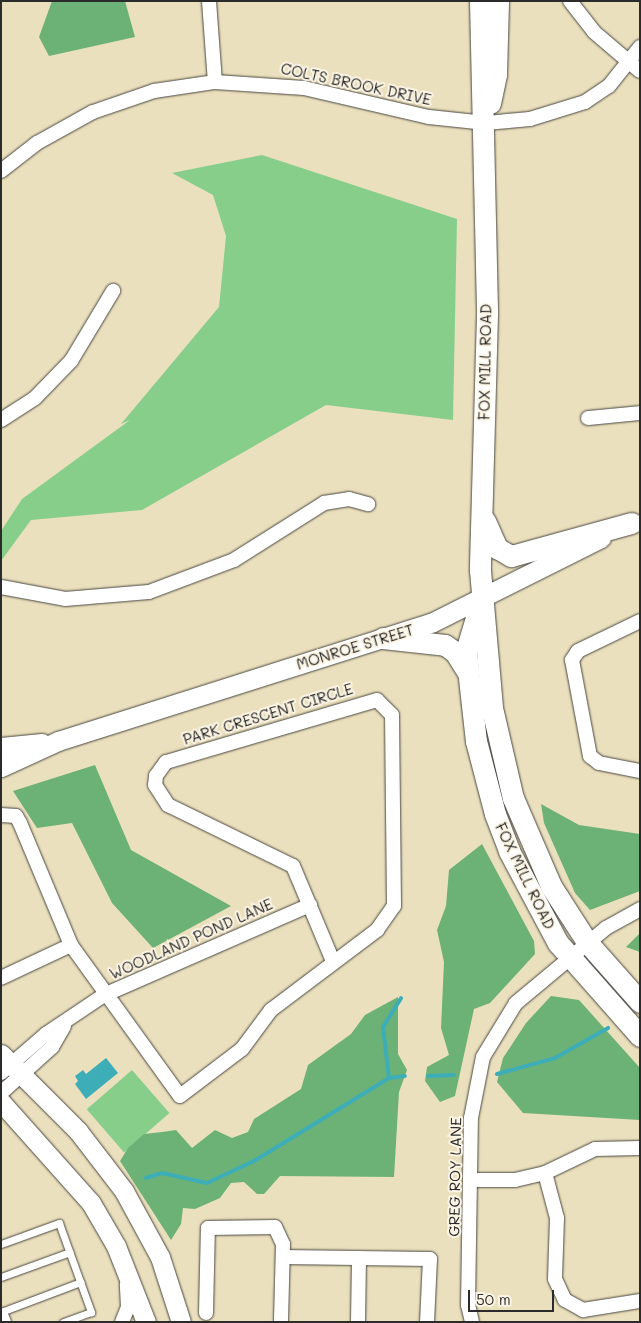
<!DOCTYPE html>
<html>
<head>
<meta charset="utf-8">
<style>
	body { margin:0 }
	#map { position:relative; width:641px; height:1323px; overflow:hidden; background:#ebe0bd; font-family:Mali,sans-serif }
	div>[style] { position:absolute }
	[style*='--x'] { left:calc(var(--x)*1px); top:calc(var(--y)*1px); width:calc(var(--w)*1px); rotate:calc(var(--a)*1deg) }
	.green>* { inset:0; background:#86ce8a; transform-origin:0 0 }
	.forest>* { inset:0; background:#6cb176 }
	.water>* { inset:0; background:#3daeb7 }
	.stream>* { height:4px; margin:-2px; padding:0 2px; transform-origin:2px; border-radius:2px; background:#3daeb7 }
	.roads { filter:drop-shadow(0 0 1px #484641) drop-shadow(0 0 1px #484641) }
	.service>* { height:7px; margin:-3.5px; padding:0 3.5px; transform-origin:3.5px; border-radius:3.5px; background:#fff }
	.minor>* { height:14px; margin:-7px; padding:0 7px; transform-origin:7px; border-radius:7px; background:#fff }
	.secondary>* { height:19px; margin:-9.5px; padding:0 9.5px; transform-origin:9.5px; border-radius:9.5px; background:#fff }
	.primary>* { height:21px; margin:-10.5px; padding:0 10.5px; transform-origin:10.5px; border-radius:10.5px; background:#fff }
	span { translate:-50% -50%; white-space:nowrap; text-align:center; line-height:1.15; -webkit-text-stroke:4px #fcf5e5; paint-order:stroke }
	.street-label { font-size:15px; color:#2b2b2b }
	.frame { position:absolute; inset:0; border:2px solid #2b2b2b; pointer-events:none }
	.scale { position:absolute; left:468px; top:1290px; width:86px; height:22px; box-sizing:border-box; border:2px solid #2b2b2b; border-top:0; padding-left:6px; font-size:15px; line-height:18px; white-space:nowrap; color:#2b2b2b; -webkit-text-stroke:4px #fcf5e5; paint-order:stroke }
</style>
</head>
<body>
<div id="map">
	<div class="green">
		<div style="clip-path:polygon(262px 155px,457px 219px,453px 420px,326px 405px,142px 510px,31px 520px,1px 561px,1px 531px,22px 499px,130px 420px,121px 424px,219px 307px,226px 236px,213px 195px,172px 173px)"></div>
		<div style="left:132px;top:1070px;width:57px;height:60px;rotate:49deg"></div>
	</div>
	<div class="forest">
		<div style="clip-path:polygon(52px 1px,125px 1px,135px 37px,49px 56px,39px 37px)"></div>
		<div style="clip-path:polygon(95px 765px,131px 850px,231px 906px,153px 948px,112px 903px,72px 823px,37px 828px,13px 791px)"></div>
		<div style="clip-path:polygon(541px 804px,579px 825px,640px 834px,640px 891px,590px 910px,575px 893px,544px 823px)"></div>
		<div style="clip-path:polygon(482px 844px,534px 941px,535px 954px,490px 1003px,474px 1009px,455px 1096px,440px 1102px,425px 1081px,427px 1067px,449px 1055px,441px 1028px,444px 962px,437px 930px,446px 906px,449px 870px)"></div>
		<div style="clip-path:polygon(640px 933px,640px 952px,626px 947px)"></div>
		<div style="clip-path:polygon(551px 996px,579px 1000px,640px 1068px,640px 1120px,523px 1113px,497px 1082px,503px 1058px,526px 1023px)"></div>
		<div style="clip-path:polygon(398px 997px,398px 1054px,407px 1070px,399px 1092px,394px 1177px,280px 1176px,264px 1194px,257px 1194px,244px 1182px,231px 1183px,220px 1198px,195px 1209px,183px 1208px,181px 1224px,171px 1240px,120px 1161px,128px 1148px,144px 1134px,162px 1132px,176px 1130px,192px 1148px,215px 1130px,232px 1138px,248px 1132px,254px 1119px,301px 1089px,308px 1065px,351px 1034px,365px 1015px)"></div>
	</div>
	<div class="water">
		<div style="clip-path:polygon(106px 1058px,118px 1073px,86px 1099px,75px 1084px,78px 1081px,75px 1076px,83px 1070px,86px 1074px)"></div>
	</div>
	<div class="stream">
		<div style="--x:497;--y:1074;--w:60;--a:-15.4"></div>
		<div style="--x:555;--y:1058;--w:61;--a:-29.5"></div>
		<div style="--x:428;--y:1076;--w:26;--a:-2"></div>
		<div style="--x:389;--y:1078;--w:16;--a:-7"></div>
		<div style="--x:146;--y:1178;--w:17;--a:-17"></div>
		<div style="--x:162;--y:1173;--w:46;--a:12.5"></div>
		<div style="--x:207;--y:1183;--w:52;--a:-25.1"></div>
		<div style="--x:254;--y:1161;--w:158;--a:-31.6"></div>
		<div style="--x:389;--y:1078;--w:51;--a:-96.7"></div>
		<div style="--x:383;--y:1027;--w:34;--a:-58"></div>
	</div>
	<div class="roads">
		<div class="service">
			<div style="--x:1;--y:1244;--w:62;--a:-19.9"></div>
			<div style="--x:59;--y:1223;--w:95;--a:70.2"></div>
			<div style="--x:91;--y:1312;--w:30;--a:160"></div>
			<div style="--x:1;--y:1277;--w:73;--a:-19.9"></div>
			<div style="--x:1;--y:1312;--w:85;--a:-20.6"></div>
		</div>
		<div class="minor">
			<div style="--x:209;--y:1;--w:81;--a:85.8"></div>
			<div style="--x:570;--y:1;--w:39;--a:52"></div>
			<div style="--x:594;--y:32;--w:60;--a:40.3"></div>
			<div style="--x:1;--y:171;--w:46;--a:-37.9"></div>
			<div style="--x:37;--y:143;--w:64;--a:-29"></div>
			<div style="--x:93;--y:112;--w:65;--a:-19"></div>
			<div style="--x:154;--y:91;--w:62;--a:-8.4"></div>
			<div style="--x:215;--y:82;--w:89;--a:3.9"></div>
			<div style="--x:304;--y:88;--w:128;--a:13.1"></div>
			<div style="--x:429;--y:117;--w:57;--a:6"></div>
			<div style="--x:486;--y:123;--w:44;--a:-5.2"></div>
			<div style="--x:530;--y:119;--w:58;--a:-17.2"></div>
			<div style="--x:585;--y:102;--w:29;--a:-34"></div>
			<div style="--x:609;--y:86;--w:50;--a:-51.5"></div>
			<div style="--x:588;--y:418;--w:52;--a:-5.5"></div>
			<div style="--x:1;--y:420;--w:40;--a:-32.9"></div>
			<div style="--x:35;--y:398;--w:52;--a:-45.8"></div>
			<div style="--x:71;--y:361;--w:82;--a:-59"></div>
			<div style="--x:1;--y:587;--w:65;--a:10.6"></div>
			<div style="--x:65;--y:599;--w:84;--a:-4.8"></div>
			<div style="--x:149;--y:592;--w:91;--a:-20.6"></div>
			<div style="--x:234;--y:560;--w:107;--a:-32.3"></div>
			<div style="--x:324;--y:503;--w:25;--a:-9"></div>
			<div style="--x:349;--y:499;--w:20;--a:15"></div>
			<div style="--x:640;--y:621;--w:69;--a:154.2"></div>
			<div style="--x:578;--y:651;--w:11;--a:124"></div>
			<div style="--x:572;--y:660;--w:98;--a:79.4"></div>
			<div style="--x:590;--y:756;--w:11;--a:38"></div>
			<div style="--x:599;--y:763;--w:42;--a:11"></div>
			<div style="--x:1;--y:815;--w:15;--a:4"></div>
			<div style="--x:16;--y:816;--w:8;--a:60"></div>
			<div style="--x:20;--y:823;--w:132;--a:67.3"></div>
			<div style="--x:71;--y:945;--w:77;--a:154.8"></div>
			<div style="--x:71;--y:945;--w:186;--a:54.2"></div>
			<div style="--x:180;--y:1096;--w:78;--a:-37.2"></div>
			<div style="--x:242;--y:1049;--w:49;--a:-53.4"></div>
			<div style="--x:271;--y:1010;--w:133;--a:-37"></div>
			<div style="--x:377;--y:930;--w:29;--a:-55"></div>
			<div style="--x:394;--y:906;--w:191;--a:-90.6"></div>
			<div style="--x:392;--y:715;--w:21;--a:-135"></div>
			<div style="--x:377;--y:700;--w:220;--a:163.6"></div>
			<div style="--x:166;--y:762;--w:17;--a:126"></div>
			<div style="--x:156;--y:776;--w:9;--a:96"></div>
			<div style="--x:155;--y:785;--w:24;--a:57"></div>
			<div style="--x:168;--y:805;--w:139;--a:26"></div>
			<div style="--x:293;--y:866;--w:103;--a:67.2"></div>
			<div style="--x:1;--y:1073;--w:60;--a:-40.9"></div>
			<div style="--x:46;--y:1034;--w:70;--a:-33.9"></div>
			<div style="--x:104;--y:995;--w:225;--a:-23.6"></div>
			<div style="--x:1;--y:1093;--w:69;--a:-42"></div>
			<div style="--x:52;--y:1047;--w:24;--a:-60"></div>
			<div style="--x:545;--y:1173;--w:47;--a:75.1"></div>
			<div style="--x:557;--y:1218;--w:61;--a:91.9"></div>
			<div style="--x:555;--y:1279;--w:23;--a:65"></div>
			<div style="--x:565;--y:1300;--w:21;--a:29"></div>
			<div style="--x:583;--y:1310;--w:58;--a:-9"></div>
			<div style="--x:473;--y:1180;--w:42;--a:0"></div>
			<div style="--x:515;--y:1180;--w:31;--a:-13"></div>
			<div style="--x:545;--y:1173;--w:55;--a:-25.6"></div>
			<div style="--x:595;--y:1149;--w:45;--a:-1.3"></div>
			<div style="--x:283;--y:1257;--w:147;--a:0.8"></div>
			<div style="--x:430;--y:1259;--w:63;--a:92.7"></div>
			<div style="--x:206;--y:1313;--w:85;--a:-88.7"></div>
			<div style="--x:208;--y:1228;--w:67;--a:-0.9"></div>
			<div style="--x:275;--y:1227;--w:19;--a:65"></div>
			<div style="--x:283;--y:1244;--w:78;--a:91.5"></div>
			<div style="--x:1;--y:1315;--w:8;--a:67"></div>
			<div style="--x:122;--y:1322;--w:16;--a:-68"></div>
			<div style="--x:128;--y:1307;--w:22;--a:-93"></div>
			<div style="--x:358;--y:1322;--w:64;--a:-89.1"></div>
			<div style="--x:472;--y:1322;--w:17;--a:-103"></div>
			<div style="--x:468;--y:1305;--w:187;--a:-89.1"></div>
			<div style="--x:471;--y:1118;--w:62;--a:-78.9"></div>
			<div style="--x:483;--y:1057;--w:63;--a:-58.6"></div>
			<div style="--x:516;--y:1003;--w:117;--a:-39.8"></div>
			<div style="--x:606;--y:928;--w:39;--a:-29"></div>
		</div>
		<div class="secondary">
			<div style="--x:1;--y:747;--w:41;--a:-5.6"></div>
			<div style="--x:1;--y:767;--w:63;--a:-24.5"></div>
			<div style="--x:58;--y:741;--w:391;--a:-17.6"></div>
			<div style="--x:431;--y:623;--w:190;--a:-26.6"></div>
			<div style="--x:1;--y:1054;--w:109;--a:45"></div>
			<div style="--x:78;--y:1131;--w:76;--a:52.5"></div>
			<div style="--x:124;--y:1191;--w:75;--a:61.4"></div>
			<div style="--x:160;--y:1257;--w:68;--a:72.1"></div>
			<div style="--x:1;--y:1102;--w:135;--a:48.3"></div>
			<div style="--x:91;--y:1203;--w:50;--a:59.8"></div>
			<div style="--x:116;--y:1246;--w:82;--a:68.5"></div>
		</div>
		<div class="primary">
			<div style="--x:480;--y:1;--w:313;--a:88.7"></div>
			<div style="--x:487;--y:314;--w:256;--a:91.6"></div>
			<div style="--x:480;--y:570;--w:139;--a:85"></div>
			<div style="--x:492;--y:708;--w:92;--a:76.9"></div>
			<div style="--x:513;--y:798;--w:96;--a:66.6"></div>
			<div style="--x:551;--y:886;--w:67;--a:57.3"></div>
			<div style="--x:587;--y:942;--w:80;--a:48.5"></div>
			<div style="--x:490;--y:103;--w:30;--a:-78"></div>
			<div style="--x:496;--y:74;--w:73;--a:-88.4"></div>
			<div style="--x:485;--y:521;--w:30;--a:66"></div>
			<div style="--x:497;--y:548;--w:16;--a:30"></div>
			<div style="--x:511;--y:556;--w:125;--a:-15.3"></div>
			<div style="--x:481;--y:601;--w:52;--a:106.7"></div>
			<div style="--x:466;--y:651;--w:91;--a:83.7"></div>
			<div style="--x:476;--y:741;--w:75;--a:75.4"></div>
			<div style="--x:495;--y:814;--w:40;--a:69"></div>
			<div style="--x:509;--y:851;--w:104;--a:62"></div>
			<div style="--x:558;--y:943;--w:124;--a:48.6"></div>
			<div style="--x:383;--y:638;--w:62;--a:6.4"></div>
			<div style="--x:445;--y:645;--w:12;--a:35"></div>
			<div style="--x:455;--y:652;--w:22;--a:58"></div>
		</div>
	</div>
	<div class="street-label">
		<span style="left:356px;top:84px;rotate:12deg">COLTS BROOK DRIVE</span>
		<span style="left:485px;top:362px;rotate:-89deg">FOX MILL ROAD</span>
		<span style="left:355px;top:647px;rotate:-17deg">MONROE STREET</span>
		<span style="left:268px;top:714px;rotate:-17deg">PARK CRESCENT CIRCLE</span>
		<span style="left:525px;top:876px;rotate:64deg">FOX MILL ROAD</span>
		<span style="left:191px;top:939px;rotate:-24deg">WOODLAND POND LANE</span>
		<span style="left:455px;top:1177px;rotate:-89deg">GREG ROY LANE</span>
	</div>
	<div class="frame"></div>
	<div class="scale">50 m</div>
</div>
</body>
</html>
